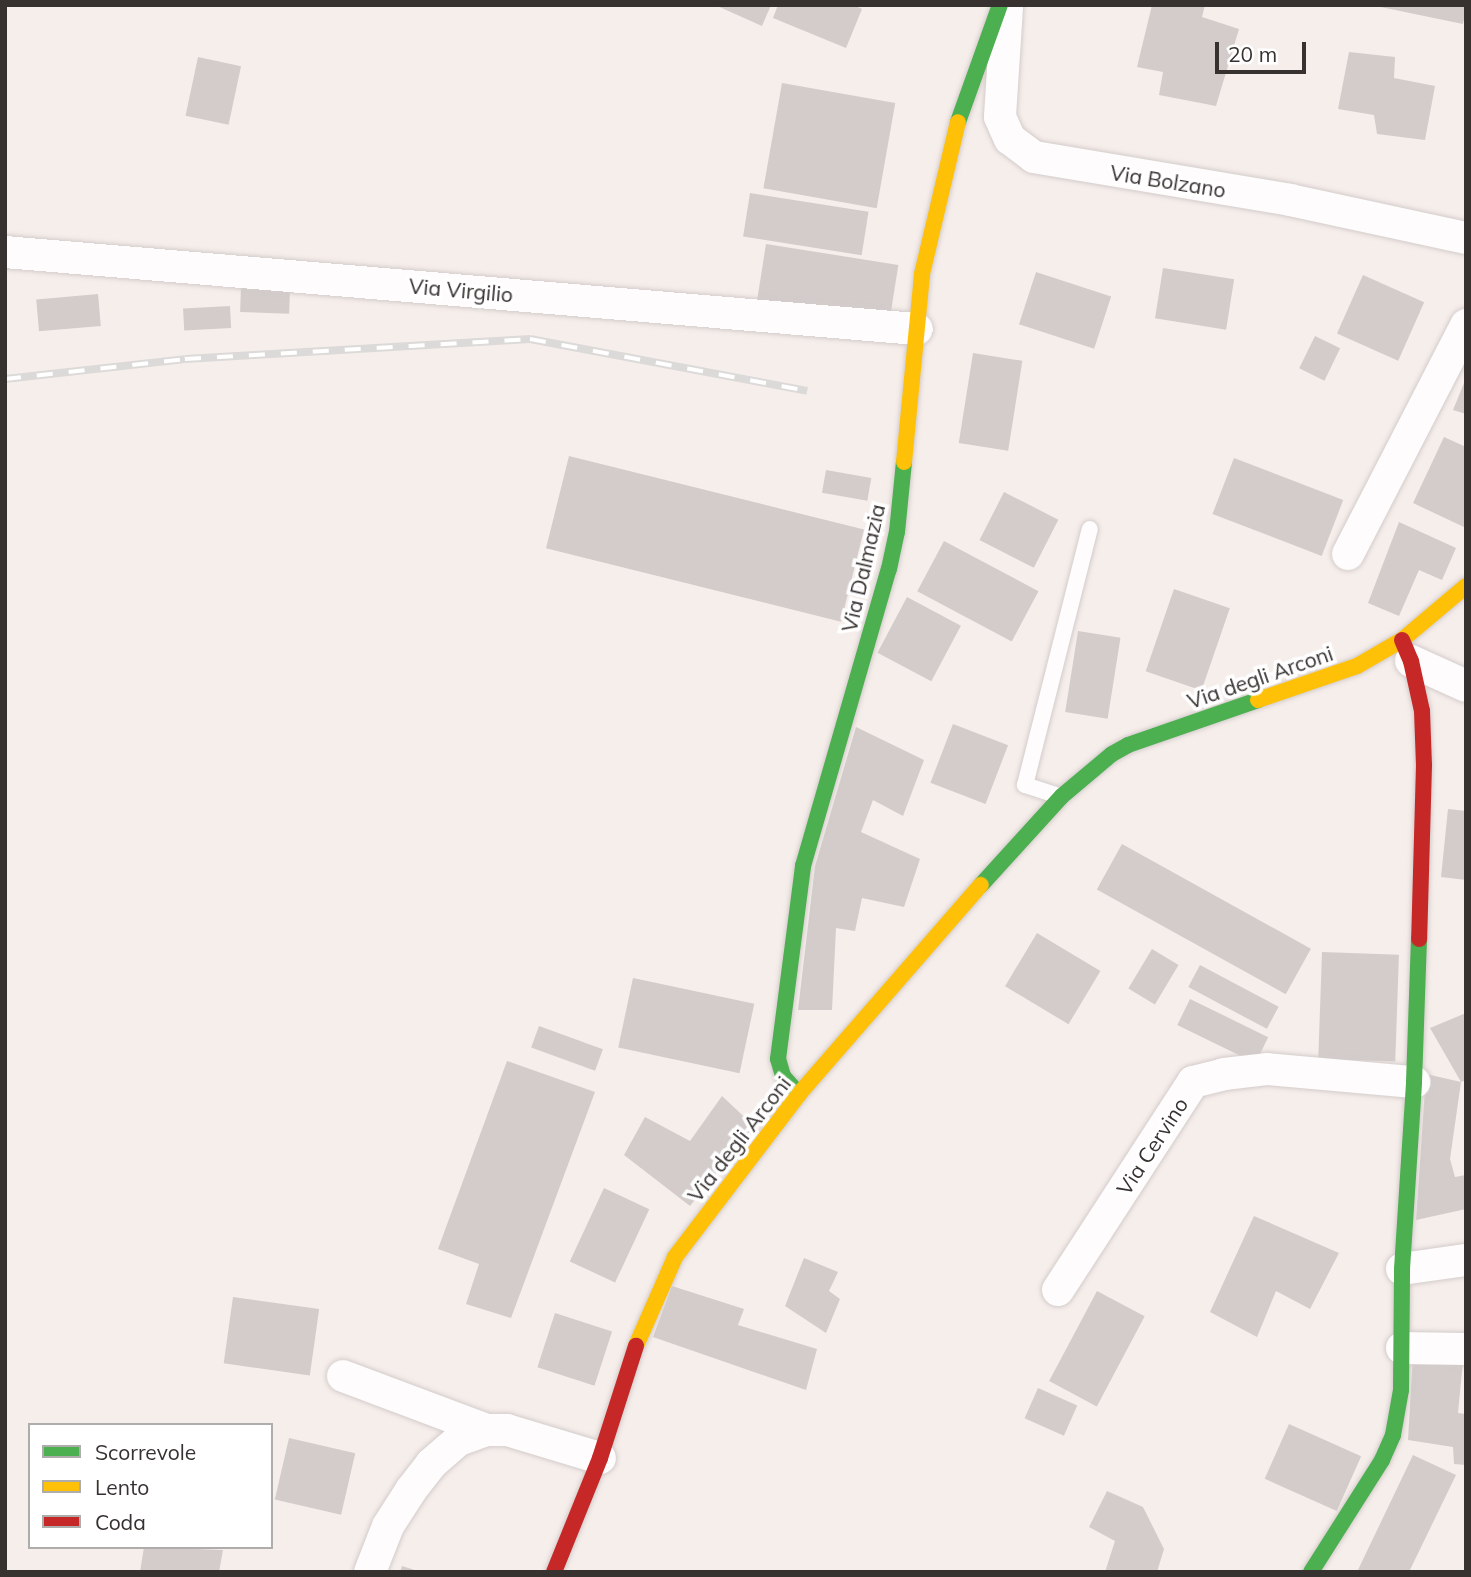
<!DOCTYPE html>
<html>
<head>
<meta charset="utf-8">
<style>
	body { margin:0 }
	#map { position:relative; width:1471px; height:1577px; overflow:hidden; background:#f6eeeb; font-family:Mulish,sans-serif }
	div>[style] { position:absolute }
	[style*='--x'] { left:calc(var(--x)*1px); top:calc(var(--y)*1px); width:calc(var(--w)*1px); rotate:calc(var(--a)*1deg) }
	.building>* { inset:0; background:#d3cccb; transform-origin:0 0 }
	.roads { filter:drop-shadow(0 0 2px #d3cccb) drop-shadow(0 0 2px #d3cccb) }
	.lane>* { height:16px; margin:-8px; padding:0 8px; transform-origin:8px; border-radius:8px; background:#fefcfc }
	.street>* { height:32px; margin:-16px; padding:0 16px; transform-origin:16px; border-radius:16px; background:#fefcfc }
	.fast>* { height:16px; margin:-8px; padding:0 8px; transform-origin:8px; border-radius:8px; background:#4caf50 }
	.slow>* { height:16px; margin:-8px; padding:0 8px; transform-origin:8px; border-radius:8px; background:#ffc107 }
	.jam>* { height:16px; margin:-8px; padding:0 8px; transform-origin:8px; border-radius:8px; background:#c62828 }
	.rail>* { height:8px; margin-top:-4px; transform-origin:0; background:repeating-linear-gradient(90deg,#fff 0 16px,#dcdad9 0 32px); box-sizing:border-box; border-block:2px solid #dcdad9 }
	span { translate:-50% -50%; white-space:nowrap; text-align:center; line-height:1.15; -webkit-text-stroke:7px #fff; paint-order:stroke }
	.street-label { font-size:21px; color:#373230 }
	.frame { position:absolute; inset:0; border:7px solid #373230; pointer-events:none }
	.legend { position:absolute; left:28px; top:1423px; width:245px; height:126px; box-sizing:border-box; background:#fff; border:2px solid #afadac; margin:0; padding:9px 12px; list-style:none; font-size:21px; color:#373230 }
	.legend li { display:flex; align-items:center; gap:14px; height:35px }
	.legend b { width:35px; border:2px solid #afadac }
	.scale { position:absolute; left:1215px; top:42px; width:91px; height:32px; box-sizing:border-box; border:4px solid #373230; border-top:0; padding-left:9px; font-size:21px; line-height:24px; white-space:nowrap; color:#373230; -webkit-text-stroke:5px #fff; paint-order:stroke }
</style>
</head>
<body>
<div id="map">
	<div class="building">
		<div style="clip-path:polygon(715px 5px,771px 5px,762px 26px)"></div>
		<div style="clip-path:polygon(778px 5px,854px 5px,862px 9px,846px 48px,773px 18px)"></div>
		<div style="clip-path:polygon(1152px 5px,1205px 5px,1202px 17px,1239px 29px,1216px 106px,1159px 95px,1163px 72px,1137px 67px)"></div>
		<div style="clip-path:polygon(1371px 5px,1466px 5px,1466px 9px,1463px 24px)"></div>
		<div style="clip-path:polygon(1349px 52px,1395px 57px,1394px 78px,1435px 86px,1425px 140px,1377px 134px,1374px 115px,1338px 109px)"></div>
		<div style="left:198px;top:57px;width:44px;height:60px;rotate:12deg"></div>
		<div style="left:782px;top:83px;width:115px;height:107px;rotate:10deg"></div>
		<div style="left:750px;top:193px;width:120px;height:44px;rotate:9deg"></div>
		<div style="left:766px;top:244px;width:134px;height:60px;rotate:9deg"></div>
		<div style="left:1163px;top:268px;width:72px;height:51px;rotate:9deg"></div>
		<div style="left:1036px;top:272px;width:79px;height:55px;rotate:18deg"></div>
		<div style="left:1363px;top:275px;width:67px;height:64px;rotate:24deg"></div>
		<div style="left:241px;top:287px;width:49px;height:25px;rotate:2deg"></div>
		<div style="left:98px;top:294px;width:32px;height:62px;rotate:85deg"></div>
		<div style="left:230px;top:306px;width:22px;height:47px;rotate:87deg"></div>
		<div style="left:1315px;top:336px;width:28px;height:36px;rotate:26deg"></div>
		<div style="left:973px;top:353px;width:50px;height:91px;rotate:9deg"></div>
		<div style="clip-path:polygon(1466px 378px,1466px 414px,1453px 410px)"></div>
		<div style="clip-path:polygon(1444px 437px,1466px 447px,1466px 528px,1413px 503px)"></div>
		<div style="left:569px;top:456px;width:304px;height:95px;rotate:14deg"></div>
		<div style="left:1234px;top:458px;width:117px;height:60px;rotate:21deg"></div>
		<div style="left:826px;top:470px;width:46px;height:23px;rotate:10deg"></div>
		<div style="left:1004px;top:492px;width:61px;height:54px;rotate:27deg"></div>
		<div style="clip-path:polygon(1399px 522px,1456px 548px,1442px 580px,1419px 570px,1399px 616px,1368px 603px)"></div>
		<div style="left:944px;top:541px;width:107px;height:57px;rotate:28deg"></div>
		<div style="left:1174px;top:589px;width:59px;height:87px;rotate:19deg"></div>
		<div style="left:907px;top:597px;width:61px;height:63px;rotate:28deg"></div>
		<div style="left:1078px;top:631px;width:43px;height:82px;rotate:9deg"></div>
		<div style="left:953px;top:724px;width:59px;height:63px;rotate:21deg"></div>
		<div style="clip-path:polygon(856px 727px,924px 760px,903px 816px,873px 800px,861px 832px,920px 859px,904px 907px,862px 898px,855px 931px,836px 928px,832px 1010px,798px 1010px,815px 866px)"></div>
		<div style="clip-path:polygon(1448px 809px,1466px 811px,1466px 880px,1441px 877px)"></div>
		<div style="left:1122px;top:844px;width:216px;height:52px;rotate:29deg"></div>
		<div style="left:1037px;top:933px;width:74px;height:62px;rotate:31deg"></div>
		<div style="left:1152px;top:949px;width:31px;height:46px;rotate:31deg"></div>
		<div style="left:1322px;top:952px;width:77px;height:107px;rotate:2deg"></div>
		<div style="left:1200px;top:965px;width:89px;height:25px;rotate:28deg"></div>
		<div style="left:633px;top:978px;width:124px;height:71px;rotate:12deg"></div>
		<div style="left:1190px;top:999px;width:87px;height:29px;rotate:26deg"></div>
		<div style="clip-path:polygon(1466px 1013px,1466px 1080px,1461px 1082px,1430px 1028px)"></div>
		<div style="left:539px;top:1026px;width:68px;height:23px;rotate:20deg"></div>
		<div style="clip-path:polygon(507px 1061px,595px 1092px,511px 1318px,466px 1304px,479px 1264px,438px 1249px)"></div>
		<div style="clip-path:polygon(1426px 1074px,1461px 1082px,1450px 1159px,1455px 1177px,1466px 1175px,1466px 1209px,1416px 1220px)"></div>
		<div style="clip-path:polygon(722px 1096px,754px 1126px,690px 1206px,624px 1155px,645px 1117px,690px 1141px)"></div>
		<div style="left:604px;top:1188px;width:50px;height:81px;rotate:25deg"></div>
		<div style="clip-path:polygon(1254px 1216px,1339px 1253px,1310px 1309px,1276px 1291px,1257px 1337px,1210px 1312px)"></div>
		<div style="clip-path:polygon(804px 1258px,838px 1272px,829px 1291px,840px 1299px,826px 1333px,785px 1306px)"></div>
		<div style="clip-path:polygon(672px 1286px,744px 1309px,738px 1325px,817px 1349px,806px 1390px,653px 1337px)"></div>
		<div style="left:1097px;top:1291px;width:54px;height:102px;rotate:28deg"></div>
		<div style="left:233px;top:1297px;width:87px;height:67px;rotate:8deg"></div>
		<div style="left:555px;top:1313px;width:60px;height:57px;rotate:18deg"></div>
		<div style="clip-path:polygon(1413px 1354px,1463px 1361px,1458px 1413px,1466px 1414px,1466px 1465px,1454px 1464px,1453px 1447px,1408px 1440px)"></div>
		<div style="left:1038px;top:1388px;width:43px;height:33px;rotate:24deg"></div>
		<div style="left:1289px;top:1424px;width:79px;height:60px;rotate:24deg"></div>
		<div style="left:289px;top:1438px;width:68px;height:63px;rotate:13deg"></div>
		<div style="clip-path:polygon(1413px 1455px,1456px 1475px,1409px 1572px,1357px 1572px)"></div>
		<div style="clip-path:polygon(1107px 1491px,1143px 1507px,1164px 1549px,1157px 1572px,1105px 1572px,1115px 1541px,1089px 1527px)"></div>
		<div style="clip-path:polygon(144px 1547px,223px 1550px,219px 1572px,140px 1572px)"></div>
		<div style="clip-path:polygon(402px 1566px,418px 1571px,418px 1572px,400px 1572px)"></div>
	</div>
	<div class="roads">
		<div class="lane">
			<div style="--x:1059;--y:796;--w:36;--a:-162"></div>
			<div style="--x:1025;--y:785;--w:264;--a:-75.8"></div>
		</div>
		<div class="street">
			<div style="--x:1007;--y:8;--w:109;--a:93.7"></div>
			<div style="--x:1000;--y:117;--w:24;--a:66"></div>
			<div style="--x:1010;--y:139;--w:30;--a:37"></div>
			<div style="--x:1034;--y:157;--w:260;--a:9.5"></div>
			<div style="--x:1290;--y:200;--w:180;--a:12.2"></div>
			<div style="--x:5;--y:252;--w:915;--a:4.83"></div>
			<div style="--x:1348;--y:554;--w:258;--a:-62.7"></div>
			<div style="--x:1411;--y:661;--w:60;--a:24.4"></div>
			<div style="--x:1402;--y:1269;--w:65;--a:-8"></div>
			<div style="--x:1058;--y:1290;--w:248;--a:-57"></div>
			<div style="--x:1193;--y:1082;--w:32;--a:-14"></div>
			<div style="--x:1224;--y:1074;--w:43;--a:-6.6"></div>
			<div style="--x:1267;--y:1069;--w:148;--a:5.1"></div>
			<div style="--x:1402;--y:1348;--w:64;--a:0.9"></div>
			<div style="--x:343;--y:1376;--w:154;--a:20.6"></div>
			<div style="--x:370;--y:1572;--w:49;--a:-68.6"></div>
			<div style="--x:388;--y:1526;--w:43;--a:-57.4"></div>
			<div style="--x:411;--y:1490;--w:33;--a:-52"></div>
			<div style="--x:431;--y:1464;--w:37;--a:-41"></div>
			<div style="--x:459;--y:1440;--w:30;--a:-20"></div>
			<div style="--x:487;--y:1430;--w:20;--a:0"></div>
			<div style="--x:507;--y:1430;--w:97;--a:16.8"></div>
		</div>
		<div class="fast">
			<div style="--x:958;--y:122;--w:124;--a:-70.3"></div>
			<div style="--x:981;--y:885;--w:120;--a:-47.7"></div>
			<div style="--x:1062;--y:796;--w:65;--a:-40"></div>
			<div style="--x:1112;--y:754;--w:18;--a:-29"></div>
			<div style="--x:1128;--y:745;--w:138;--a:-19.1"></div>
			<div style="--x:799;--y:1094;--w:24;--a:-132"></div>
			<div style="--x:783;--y:1076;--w:18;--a:-106"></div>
			<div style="--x:778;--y:1059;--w:195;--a:-82.6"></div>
			<div style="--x:803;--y:866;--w:309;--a:-73.9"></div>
			<div style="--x:889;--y:569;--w:38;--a:-78"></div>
			<div style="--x:897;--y:532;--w:70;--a:-84.3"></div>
			<div style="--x:1311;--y:1572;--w:133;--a:-57.6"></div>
			<div style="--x:1382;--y:1460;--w:27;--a:-66"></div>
			<div style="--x:1393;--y:1435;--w:46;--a:-79.9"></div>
			<div style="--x:1401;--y:1390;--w:121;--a:-89.5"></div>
			<div style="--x:1402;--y:1269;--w:187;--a:-86.3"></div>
			<div style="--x:1414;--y:1082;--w:143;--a:-88"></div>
		</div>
		<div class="slow">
			<div style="--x:904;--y:462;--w:189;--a:-84.5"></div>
			<div style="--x:922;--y:274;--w:156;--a:-76.7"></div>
			<div style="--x:1258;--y:700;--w:105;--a:-19"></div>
			<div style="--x:1357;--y:666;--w:52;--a:-30"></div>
			<div style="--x:1402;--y:640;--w:84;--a:-40.2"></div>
			<div style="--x:636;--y:1346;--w:97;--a:-66.3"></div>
			<div style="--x:675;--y:1257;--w:205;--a:-52.7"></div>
			<div style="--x:799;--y:1094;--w:277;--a:-49"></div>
		</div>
		<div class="jam">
			<div style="--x:1402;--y:640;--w:23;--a:67"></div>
			<div style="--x:1411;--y:661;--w:51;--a:77.6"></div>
			<div style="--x:1422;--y:711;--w:54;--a:87.9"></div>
			<div style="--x:1424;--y:765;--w:174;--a:91.6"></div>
			<div style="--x:554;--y:1572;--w:123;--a:-68"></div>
			<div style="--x:600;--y:1458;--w:118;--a:-72.2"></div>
		</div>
	</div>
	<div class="rail">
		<div style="--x:5;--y:379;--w:181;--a:-6.3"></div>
		<div style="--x:185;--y:359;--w:346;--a:-3.3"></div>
		<div style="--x:530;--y:339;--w:282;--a:10.6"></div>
	</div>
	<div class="street-label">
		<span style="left:1168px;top:181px;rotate:9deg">Via Bolzano</span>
		<span style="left:461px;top:290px;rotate:5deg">Via Virgilio</span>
		<span style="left:863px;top:568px;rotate:-77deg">Via Dalmazia</span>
		<span style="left:1260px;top:677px;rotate:-19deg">Via degli Arconi</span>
		<span style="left:739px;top:1139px;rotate:-52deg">Via degli Arconi</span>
		<span style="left:1152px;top:1146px;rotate:-57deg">Via Cervino</span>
	</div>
	<div class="frame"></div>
	<ul class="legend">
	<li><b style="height:9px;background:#4caf50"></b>Scorrevole</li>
	<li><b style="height:9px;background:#ffc107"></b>Lento</li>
	<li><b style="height:9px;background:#c62828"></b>Coda</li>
	</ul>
	<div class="scale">20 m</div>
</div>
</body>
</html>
